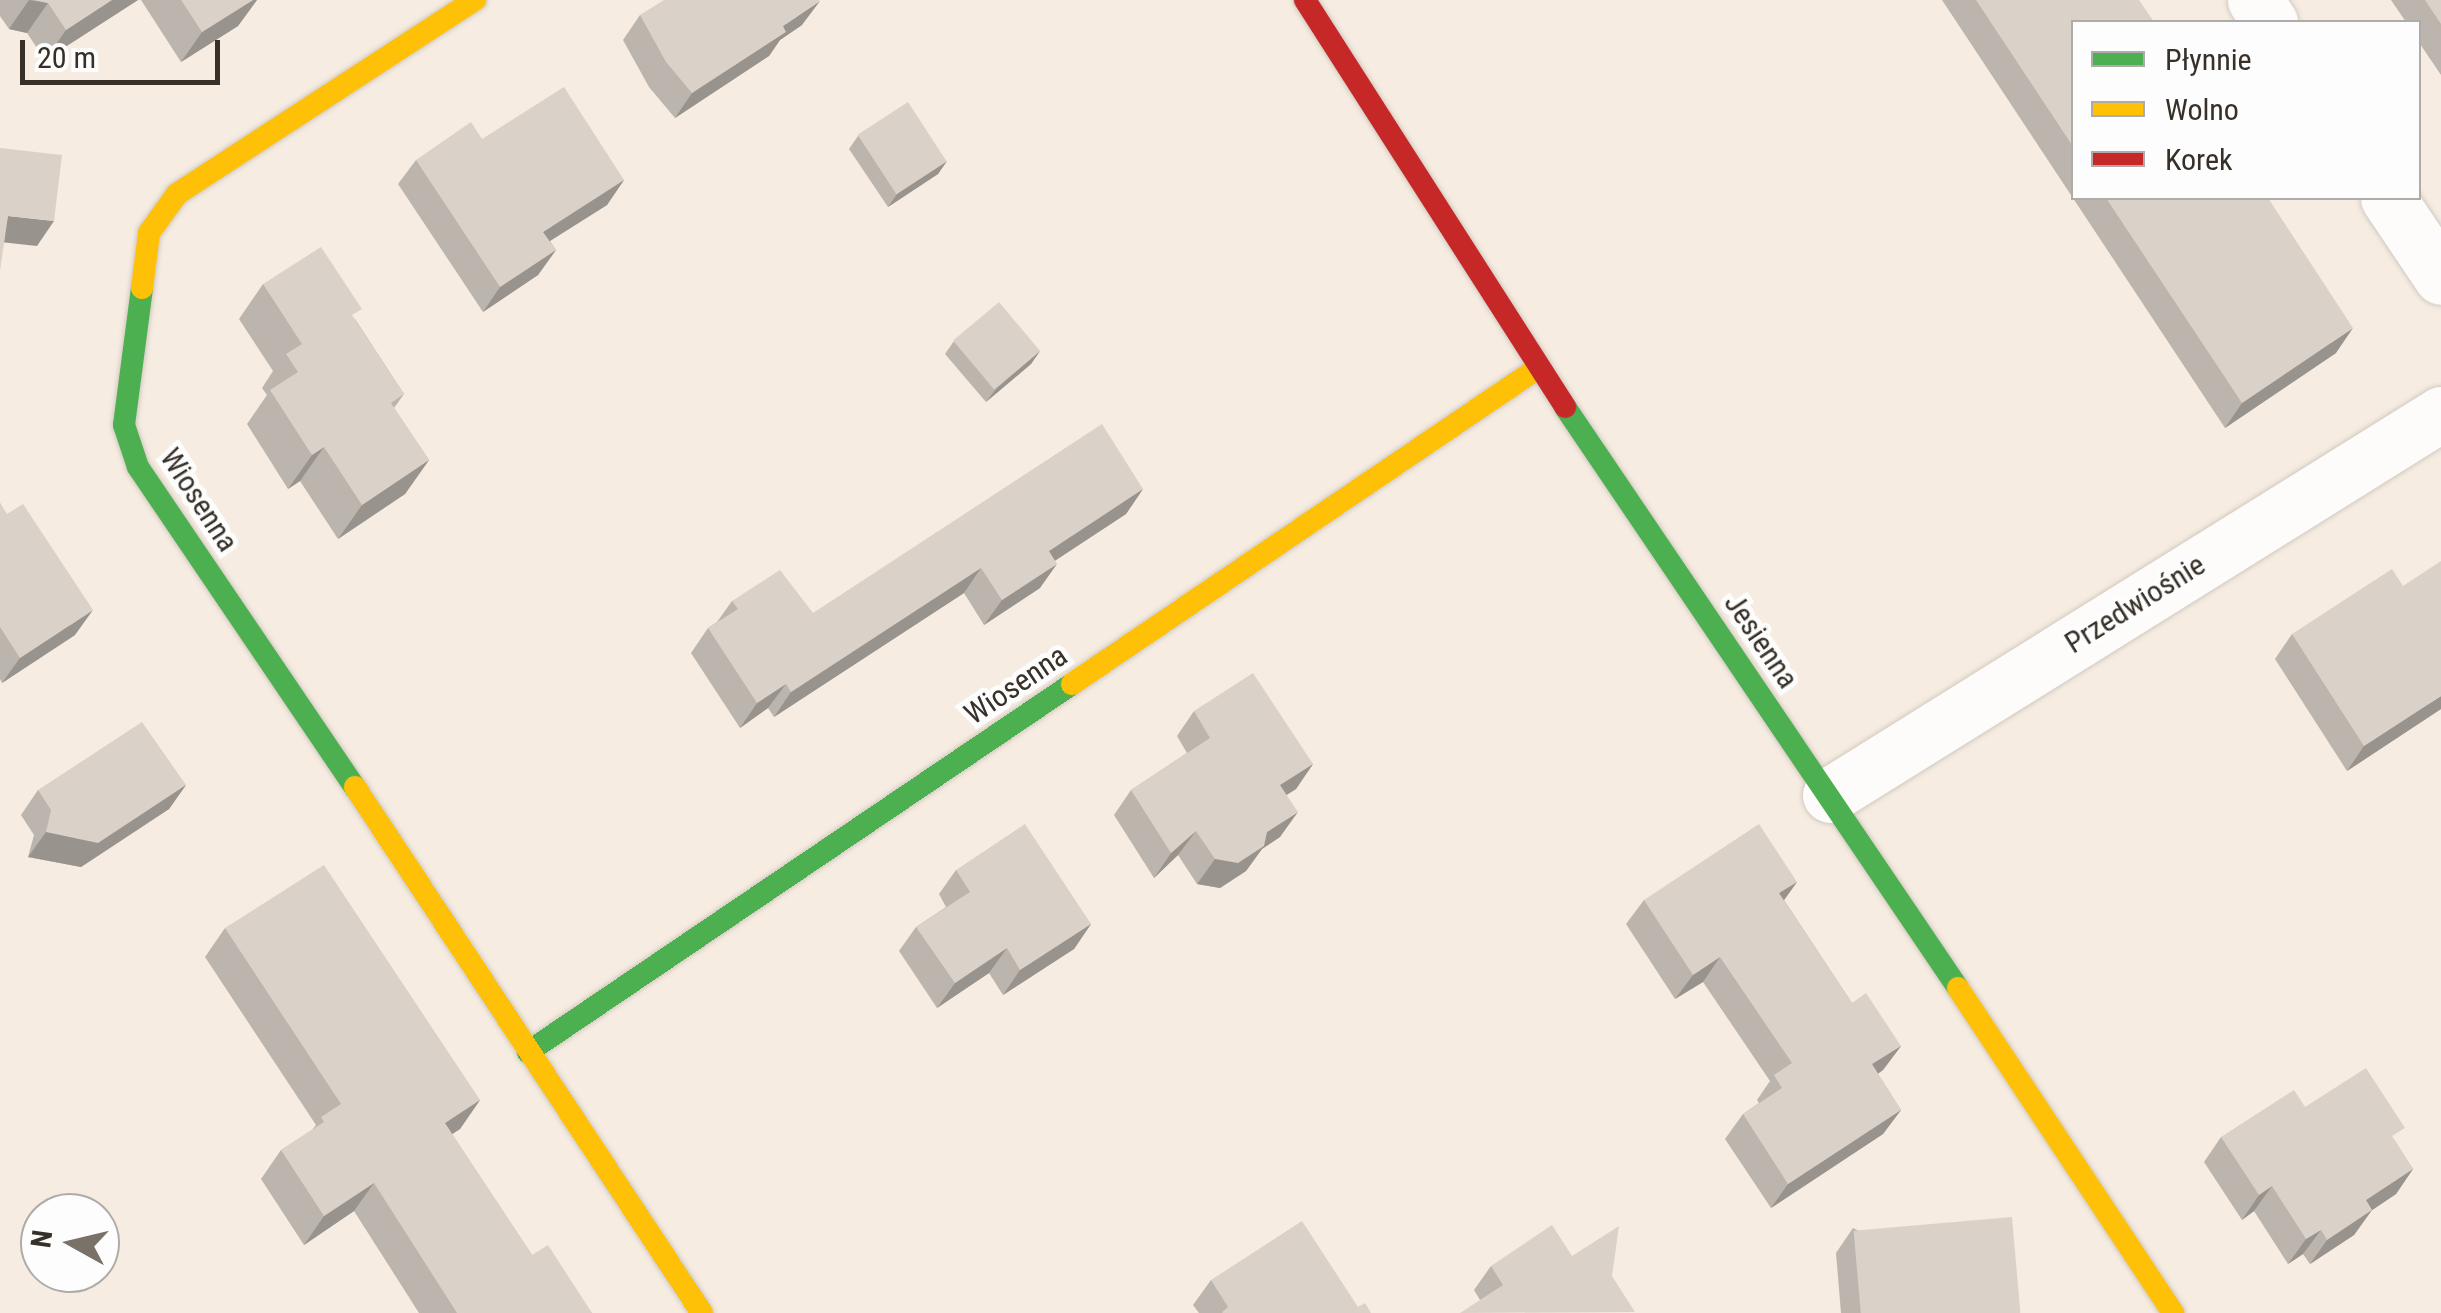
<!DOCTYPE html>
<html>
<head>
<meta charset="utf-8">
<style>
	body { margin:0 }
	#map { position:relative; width:2441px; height:1313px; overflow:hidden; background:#f6ece1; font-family:"Roboto Condensed",sans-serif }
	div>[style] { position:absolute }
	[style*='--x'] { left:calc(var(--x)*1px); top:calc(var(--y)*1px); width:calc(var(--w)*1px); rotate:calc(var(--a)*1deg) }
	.roads { filter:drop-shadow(0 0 2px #d1c9c0) drop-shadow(0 0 2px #d1c9c0) }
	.street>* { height:55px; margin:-27.5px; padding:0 27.5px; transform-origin:27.5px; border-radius:27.5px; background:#fefcfa }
	.fast>* { height:22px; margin:-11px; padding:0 11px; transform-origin:11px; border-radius:11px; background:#4caf50 }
	.slow>* { height:22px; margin:-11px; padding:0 11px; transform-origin:11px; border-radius:11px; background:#ffc107 }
	.jam>* { height:22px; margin:-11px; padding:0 11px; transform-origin:11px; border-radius:11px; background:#c62828 }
	.wall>* { inset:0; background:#bbb5ad }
	.shaded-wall>* { inset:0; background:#99938d }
	.building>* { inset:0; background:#dad2c9; transform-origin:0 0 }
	span { translate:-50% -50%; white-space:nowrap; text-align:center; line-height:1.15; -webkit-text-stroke:10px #fdfdfd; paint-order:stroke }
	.street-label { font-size:30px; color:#373028 }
	.legend { position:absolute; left:2071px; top:20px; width:350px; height:180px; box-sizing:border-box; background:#fdfdfd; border:2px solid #aeaba8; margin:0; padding:12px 18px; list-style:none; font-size:30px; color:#373028 }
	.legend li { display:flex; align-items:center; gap:20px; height:50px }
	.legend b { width:50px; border:2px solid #aeaba8 }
	.north { position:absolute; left:20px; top:1193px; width:100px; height:100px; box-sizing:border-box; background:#fdfdfd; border:2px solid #aeaba8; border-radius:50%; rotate:278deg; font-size:28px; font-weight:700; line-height:40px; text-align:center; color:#373028 }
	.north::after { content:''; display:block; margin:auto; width:35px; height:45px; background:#7a7269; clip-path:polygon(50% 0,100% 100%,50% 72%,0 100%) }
	.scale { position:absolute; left:20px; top:40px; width:200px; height:45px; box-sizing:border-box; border:5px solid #373028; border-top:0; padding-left:12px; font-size:30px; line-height:35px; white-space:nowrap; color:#373028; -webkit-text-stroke:8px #fdfdfd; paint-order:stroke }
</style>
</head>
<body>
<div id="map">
	<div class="roads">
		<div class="street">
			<div style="--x:2255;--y:0;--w:27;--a:56"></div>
			<div style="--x:2388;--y:198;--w:95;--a:56.1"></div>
			<div style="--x:1830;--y:795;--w:720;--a:-31.95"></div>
		</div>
		<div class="fast">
			<div style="--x:142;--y:288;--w:138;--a:97.5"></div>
			<div style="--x:124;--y:425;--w:44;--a:71.6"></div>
			<div style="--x:138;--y:467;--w:387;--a:55.9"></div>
			<div style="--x:1565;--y:407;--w:701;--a:55.92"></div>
			<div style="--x:528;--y:1052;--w:657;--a:-34.08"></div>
		</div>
		<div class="slow">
			<div style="--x:142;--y:288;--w:55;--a:-82.7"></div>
			<div style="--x:149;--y:233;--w:48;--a:-54.3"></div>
			<div style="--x:177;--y:194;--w:356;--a:-33.1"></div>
			<div style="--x:1072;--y:684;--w:563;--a:-34.14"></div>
			<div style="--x:355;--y:787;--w:630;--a:56.59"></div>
			<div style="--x:1958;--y:988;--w:390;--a:56.5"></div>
		</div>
		<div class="jam">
			<div style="--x:1305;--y:0;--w:483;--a:57.4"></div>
		</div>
	</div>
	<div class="wall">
		<div style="clip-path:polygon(0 0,138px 0,45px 60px,27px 33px,9px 29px,0 16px)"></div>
		<div style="clip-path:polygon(141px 0,257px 0,238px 26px,181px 62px)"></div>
		<div style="clip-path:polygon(1942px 0,2139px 0,2074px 22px,2074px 198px,2268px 198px,2336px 353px,2225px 428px)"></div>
		<div style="clip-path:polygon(2391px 0,2441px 0,2441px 75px,2418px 41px,2418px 22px,2406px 22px)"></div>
		<div style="clip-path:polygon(640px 15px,802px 25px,780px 40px,769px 56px,675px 118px,649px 87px,623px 40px)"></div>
		<div style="clip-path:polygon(858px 136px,947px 161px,938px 174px,888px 207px,849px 149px)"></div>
		<div style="clip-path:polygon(482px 139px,624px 180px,607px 205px,550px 241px,556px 250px,538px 275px,483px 312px,398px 184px,416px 160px)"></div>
		<div style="clip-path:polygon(263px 284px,355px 319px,404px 394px,394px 408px,429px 460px,405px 494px,338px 539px,300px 481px,288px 489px,247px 424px,267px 395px,262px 388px,273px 371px,239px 319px)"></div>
		<div style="clip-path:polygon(954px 341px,1040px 351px,1031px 364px,986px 402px,945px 354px)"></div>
		<div style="clip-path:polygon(1143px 489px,1126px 514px,1055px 560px,1040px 588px,984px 625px,964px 593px,774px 717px,768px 708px,740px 728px,691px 653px,708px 628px,717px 622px,732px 601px,813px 613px)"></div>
		<div style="clip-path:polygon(0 503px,75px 635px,2px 683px,0 679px)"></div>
		<div style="clip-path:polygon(2292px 634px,2441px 709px,2347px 771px,2275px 659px)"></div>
		<div style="clip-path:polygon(1194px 711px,1313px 764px,1296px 789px,1286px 795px,1280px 837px,1262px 849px,1246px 871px,1220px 888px,1197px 884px,1178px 855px,1154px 878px,1114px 815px,1131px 790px,1187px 753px,1177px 736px)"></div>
		<div style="clip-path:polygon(186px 785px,169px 809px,81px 867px,28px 857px,34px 835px,21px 815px,38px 790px)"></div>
		<div style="clip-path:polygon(956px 870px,1091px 924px,1074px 949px,1003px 995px,989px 973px,937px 1008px,899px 951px,916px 927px,946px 907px,939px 894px)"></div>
		<div style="clip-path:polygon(1797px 882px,1784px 900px,1852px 1003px,1901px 1046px,1883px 1070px,1878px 1074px,1901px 1110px,1883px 1134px,1771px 1208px,1725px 1139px,1743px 1114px,1759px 1103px,1757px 1100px,1770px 1081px,1703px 982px,1675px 999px,1626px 924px,1644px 900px)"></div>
		<div style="clip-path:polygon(225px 928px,480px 1100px,460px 1129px,452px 1134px,532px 1255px,592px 1313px,419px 1313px,354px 1211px,304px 1245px,261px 1179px,281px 1150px,312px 1130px,316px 1125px,205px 957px)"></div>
		<div style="clip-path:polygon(2305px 1107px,2395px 1141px,2413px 1169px,2396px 1194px,2372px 1210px,2354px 1235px,2310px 1264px,2303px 1254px,2288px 1264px,2254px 1211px,2242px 1220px,2204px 1162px,2221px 1137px)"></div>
		<div style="clip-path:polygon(1853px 1228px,2020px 1313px,1841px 1313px,1836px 1253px)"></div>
		<div style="clip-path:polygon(1572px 1256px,1612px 1276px,1480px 1300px,1474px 1290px,1491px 1266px)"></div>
		<div style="clip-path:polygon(1211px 1280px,1371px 1313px,1199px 1313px,1193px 1305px)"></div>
	</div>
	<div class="shaded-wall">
		<div style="clip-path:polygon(29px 0,48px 3px,27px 33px,9px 29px)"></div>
		<div style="clip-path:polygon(112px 0,138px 0,45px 60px,66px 30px)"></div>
		<div style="clip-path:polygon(253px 0,257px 0,238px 26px,181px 62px,202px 32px)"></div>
		<div style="clip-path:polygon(820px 1px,802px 25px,780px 40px,769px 56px,675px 118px,692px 93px,783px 26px)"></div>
		<div style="clip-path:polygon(947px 161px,938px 174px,888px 207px,897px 194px)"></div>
		<div style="clip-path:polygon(624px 180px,607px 205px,526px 256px,543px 232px)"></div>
		<div style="clip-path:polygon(8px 216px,54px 221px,37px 246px,0 242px)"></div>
		<div style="clip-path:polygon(556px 250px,538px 275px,483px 312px,500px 287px)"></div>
		<div style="clip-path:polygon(2353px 328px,2336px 353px,2225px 428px,2242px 403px)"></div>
		<div style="clip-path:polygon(1040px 351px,1031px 364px,986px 402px,996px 389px)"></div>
		<div style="clip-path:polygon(324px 447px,300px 481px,288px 489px,312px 455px)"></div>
		<div style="clip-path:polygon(429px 460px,405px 494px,338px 539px,362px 505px)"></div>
		<div style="clip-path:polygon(1143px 489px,1126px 514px,1032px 576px,1049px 551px)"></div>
		<div style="clip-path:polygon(1057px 564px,1040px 588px,984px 625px,1002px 600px)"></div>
		<div style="clip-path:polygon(981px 568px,964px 593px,774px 717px,791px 692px)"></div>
		<div style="clip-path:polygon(93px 610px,75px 635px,2px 683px,20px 658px)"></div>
		<div style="clip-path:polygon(786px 684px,768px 708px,740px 728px,757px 703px)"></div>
		<div style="clip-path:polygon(2441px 696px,2441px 709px,2347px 771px,2364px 746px)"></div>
		<div style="clip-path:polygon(1313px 764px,1296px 789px,1263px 810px,1280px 785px)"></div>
		<div style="clip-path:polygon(186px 785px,169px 809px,81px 867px,28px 857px,46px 832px)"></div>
		<div style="clip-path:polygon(1298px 812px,1280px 837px,1262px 849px,1246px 871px,1220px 888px,1197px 884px,1215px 859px,1267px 832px)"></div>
		<div style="clip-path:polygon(1196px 831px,1178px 855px,1154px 878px,1171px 853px)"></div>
		<div style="clip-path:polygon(1797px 882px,1779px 907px,1779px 893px)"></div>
		<div style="clip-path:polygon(1091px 924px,1074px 949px,1003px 995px,1020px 970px)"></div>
		<div style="clip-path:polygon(1007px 948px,989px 973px,937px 1008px,955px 983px)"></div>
		<div style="clip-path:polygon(1720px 957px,1703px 982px,1675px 999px,1693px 975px)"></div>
		<div style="clip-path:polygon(1901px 1046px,1883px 1070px,1855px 1089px,1872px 1064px)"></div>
		<div style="clip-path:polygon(480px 1100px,460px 1129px,425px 1152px,445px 1123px)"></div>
		<div style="clip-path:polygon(1901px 1110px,1883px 1134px,1771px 1208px,1788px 1184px)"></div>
		<div style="clip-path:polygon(2413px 1169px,2396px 1194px,2359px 1219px,2372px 1210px,2354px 1235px,2310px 1264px,2327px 1240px,2366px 1200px)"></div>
		<div style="clip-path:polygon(374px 1183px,354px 1211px,304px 1245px,324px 1216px)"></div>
		<div style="clip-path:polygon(2272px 1186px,2254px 1211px,2242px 1220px,2259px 1195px)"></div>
		<div style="clip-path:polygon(2321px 1230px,2303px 1254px,2288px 1264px,2306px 1239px)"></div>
	</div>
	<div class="building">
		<div style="clip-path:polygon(34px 0,112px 0,66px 30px,48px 3px)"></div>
		<div style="clip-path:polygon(181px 0,253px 0,202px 32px)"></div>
		<div style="clip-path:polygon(664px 0,819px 0,820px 1px,783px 26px,786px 32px,692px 93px,666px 62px,640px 15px)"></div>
		<div style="clip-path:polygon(1976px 0,2139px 0,2154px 22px,2074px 22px,2074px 148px)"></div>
		<div style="clip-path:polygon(2425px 0,2441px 0,2441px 24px)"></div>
		<div style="clip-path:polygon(564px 87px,624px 180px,543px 232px,556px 250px,500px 287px,416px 160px,471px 122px,482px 139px)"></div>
		<div style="left:908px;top:102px;width:71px;height:60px;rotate:57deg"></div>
		<div style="clip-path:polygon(0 148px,62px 155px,54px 221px,8px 216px,0 271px)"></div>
		<div style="clip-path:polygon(2106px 198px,2268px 198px,2353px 328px,2242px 403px)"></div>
		<div style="clip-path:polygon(321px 247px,362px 309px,352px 315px,404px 394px,391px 403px,429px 460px,362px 505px,324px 447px,312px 455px,270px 390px,298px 372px,286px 354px,302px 344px,263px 284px)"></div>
		<div style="left:999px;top:302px;width:64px;height:60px;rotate:50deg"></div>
		<div style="clip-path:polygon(1102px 424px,1143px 489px,1049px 551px,1057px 564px,1002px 600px,981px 568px,791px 692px,786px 684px,757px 703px,708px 628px,738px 609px,732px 601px,780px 570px,813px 613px)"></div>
		<div style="clip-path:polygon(0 503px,7px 514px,23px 504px,93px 610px,20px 658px,0 627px)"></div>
		<div style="clip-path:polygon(2441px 561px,2441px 696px,2364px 746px,2292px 634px,2392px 569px,2403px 586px)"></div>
		<div style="clip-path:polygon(1253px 673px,1313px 764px,1280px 785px,1298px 812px,1267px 832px,1264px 846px,1238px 863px,1215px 859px,1196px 831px,1171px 853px,1131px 790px,1210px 738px,1194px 711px)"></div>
		<div style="clip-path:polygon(142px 722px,186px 785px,98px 843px,46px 832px,51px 810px,38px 790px)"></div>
		<div style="clip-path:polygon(1025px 824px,1091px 924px,1020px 970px,1007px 948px,955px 983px,916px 927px,970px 892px,956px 870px)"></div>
		<div style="clip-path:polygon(1759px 824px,1797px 882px,1779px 893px,1852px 1003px,1866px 993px,1901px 1046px,1872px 1064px,1901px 1110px,1788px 1184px,1743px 1114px,1782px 1088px,1774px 1075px,1792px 1063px,1720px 957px,1693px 975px,1644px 900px)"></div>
		<div style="clip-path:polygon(324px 865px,480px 1100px,445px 1123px,532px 1255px,548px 1245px,592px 1313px,457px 1313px,374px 1183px,324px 1216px,281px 1150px,324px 1122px,321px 1117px,341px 1104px,225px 928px)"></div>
		<div style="clip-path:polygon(2366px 1068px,2405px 1128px,2392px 1136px,2413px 1169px,2366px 1200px,2372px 1210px,2327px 1240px,2321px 1230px,2306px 1239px,2272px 1186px,2259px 1195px,2221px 1137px,2294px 1090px,2305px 1107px)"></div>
		<div style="left:2012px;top:1217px;width:96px;height:159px;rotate:85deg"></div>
		<div style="clip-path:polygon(1302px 1221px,1358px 1307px,1365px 1303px,1371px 1313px,1223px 1313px,1222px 1312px,1228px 1307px,1211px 1280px)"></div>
		<div style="clip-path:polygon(1552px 1225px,1572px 1256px,1619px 1226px,1612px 1276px,1635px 1312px,1460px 1313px,1503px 1285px,1491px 1266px)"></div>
	</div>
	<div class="street-label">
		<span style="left:199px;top:500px;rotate:57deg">Wiosenna</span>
		<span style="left:2135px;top:604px;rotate:-32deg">Przedwiośnie</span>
		<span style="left:1761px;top:641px;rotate:56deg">Jesienna</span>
		<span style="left:1016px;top:685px;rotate:-34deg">Wiosenna</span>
	</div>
	<ul class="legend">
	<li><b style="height:12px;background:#4caf50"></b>Płynnie</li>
	<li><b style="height:12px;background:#ffc107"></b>Wolno</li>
	<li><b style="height:12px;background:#c62828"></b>Korek</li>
	</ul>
	<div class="north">N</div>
	<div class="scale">20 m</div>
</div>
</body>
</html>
